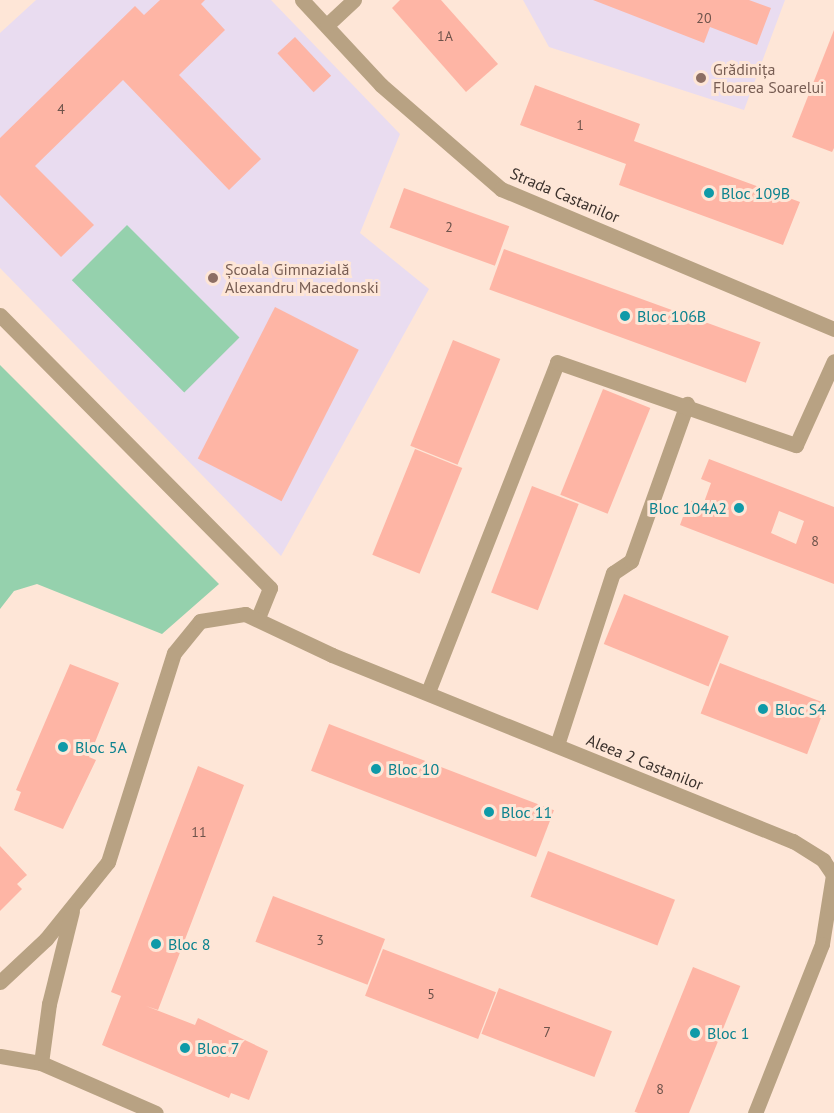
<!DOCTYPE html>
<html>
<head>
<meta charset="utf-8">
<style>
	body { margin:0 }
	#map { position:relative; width:834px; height:1113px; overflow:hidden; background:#fee6d7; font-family:"PT Sans",sans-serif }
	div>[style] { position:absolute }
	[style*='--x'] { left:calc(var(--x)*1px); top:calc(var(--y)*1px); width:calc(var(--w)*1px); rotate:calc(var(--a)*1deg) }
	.education>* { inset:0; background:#e9dcf0 }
	.green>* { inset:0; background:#95d1ad; transform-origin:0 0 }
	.building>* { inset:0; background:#feb5a5; transform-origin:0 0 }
	.service>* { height:15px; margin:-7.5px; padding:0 7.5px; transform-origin:7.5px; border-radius:7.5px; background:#b8a283 }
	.minor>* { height:15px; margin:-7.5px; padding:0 7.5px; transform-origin:7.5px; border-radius:7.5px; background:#b8a283 }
	.dots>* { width:16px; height:16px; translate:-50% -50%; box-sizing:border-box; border:3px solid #fee6d7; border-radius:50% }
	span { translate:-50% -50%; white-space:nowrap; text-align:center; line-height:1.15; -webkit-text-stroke:6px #fee6d7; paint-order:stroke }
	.number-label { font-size:14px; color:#6c524a }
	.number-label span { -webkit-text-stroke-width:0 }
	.education-label { font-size:16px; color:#785e54 }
	.left { translate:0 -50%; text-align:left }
	.culture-label { font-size:16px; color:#0d838f }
	.right { translate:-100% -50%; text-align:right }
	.street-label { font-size:16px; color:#3b312c }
</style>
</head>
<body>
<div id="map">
	<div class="education">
		<div style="clip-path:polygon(36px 0,271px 0,400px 134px,360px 233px,429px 289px,281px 556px,0 268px,0 33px)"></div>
		<div style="clip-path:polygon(523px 0,785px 0,744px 110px,549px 47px)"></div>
	</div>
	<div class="green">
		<div style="left:127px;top:225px;width:159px;height:78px;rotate:45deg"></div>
		<div style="clip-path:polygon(0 365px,219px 584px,162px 634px,37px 584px,14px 591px,0 609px)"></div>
	</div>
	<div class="building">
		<div style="clip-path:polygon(160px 0,205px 0,201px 4px,225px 30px,179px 75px,261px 159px,229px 190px,123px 80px,35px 166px,94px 225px,61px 257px,0 195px,0 138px,135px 6px,144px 15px)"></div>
		<div style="clip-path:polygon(400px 0,441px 0,498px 64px,466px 92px,392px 8px)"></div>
		<div style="clip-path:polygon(593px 0,749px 0,771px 8px,757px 45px,710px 27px,704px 43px)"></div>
		<div style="clip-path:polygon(834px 30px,834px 148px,832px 152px,792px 137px)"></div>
		<div style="left:295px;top:37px;width:53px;height:24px;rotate:47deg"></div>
		<div style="clip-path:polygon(535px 85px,640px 124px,634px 141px,800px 202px,783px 245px,619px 185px,626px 164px,520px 125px)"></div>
		<div style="left:404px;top:188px;width:112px;height:42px;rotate:20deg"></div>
		<div style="left:504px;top:249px;width:273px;height:43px;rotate:20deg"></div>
		<div style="left:275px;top:307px;width:94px;height:170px;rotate:27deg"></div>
		<div style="left:453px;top:340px;width:51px;height:114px;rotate:22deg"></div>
		<div style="left:603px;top:389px;width:51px;height:114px;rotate:22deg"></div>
		<div style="left:415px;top:449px;width:51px;height:114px;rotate:22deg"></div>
		<div style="clip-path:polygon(evenodd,709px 459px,834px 507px,834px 584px,680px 525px,689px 500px,703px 505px,711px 483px,701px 479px,709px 459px,779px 511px,804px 521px,796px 544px,771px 533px,779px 511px)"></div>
		<div style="left:532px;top:486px;width:50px;height:114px;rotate:21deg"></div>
		<div style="left:624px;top:594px;width:113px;height:54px;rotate:22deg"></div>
		<div style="left:720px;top:663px;width:114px;height:54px;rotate:21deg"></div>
		<div style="clip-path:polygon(70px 664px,119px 683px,89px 757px,96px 760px,63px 829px,14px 810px,21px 792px,16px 790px)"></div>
		<div style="left:329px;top:724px;width:241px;height:50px;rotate:21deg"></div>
		<div style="clip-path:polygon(198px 766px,244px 785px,158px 1010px,146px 1006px,195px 1025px,198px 1018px,268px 1051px,249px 1100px,231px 1093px,229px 1098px,102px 1045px,121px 996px,111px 992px)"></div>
		<div style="clip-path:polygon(0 846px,27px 875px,17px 884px,22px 889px,0 911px)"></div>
		<div style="left:548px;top:851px;width:136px;height:49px;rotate:21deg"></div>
		<div style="left:273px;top:896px;width:120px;height:49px;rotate:21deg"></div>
		<div style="left:383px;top:949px;width:121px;height:50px;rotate:21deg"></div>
		<div style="left:693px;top:967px;width:51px;height:156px;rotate:22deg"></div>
		<div style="left:499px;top:988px;width:121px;height:49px;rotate:21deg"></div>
	</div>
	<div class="service">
		<div style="--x:0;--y:315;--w:384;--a:45.3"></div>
		<div style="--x:270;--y:588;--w:32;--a:112"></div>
		<div style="--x:557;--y:745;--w:181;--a:-72"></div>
		<div style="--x:613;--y:573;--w:22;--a:-34"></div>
		<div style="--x:631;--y:561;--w:167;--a:-70.4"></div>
	</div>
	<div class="minor">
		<div style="--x:302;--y:0;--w:116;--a:47.1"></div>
		<div style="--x:381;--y:85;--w:159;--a:40.9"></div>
		<div style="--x:501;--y:189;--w:361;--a:22.8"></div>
		<div style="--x:327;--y:25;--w:37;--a:-43"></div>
		<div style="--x:428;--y:692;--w:354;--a:-68.6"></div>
		<div style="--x:557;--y:362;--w:253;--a:19.2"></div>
		<div style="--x:796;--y:445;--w:92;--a:-65.7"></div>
		<div style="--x:0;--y:982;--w:63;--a:-43.1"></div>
		<div style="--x:46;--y:939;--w:99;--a:-51.2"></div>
		<div style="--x:108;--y:862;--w:219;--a:-72.5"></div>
		<div style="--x:174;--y:653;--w:41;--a:-50.9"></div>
		<div style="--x:200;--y:621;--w:46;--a:-8.8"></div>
		<div style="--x:245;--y:614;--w:96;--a:25.2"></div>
		<div style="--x:332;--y:655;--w:497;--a:22"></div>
		<div style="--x:793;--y:841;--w:36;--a:32"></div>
		<div style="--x:823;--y:860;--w:18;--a:56"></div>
		<div style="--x:833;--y:875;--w:70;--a:99.1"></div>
		<div style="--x:822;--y:944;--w:182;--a:111.6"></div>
		<div style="--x:0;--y:1056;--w:42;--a:9.7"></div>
		<div style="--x:41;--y:1063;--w:125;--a:23.5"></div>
		<div style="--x:41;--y:1063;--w:60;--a:-82.3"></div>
		<div style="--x:49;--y:1004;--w:96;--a:-76.1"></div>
	</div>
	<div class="dots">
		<div style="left:701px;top:78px;background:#8d6e63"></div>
		<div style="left:709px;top:193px;background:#0f9aa8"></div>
		<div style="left:213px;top:278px;background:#8d6e63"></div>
		<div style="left:625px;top:316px;background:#0f9aa8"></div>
		<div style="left:739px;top:508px;background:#0f9aa8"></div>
		<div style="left:763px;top:709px;background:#0f9aa8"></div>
		<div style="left:63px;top:747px;background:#0f9aa8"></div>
		<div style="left:376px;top:769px;background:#0f9aa8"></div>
		<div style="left:489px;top:812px;background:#0f9aa8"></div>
		<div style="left:156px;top:944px;background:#0f9aa8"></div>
		<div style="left:695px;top:1033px;background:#0f9aa8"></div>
		<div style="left:185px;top:1048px;background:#0f9aa8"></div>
	</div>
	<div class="number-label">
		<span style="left:704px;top:18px">20</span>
		<span style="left:445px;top:36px">1A</span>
		<span style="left:61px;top:109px">4</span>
		<span style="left:580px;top:125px">1</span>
		<span style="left:449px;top:227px">2</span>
		<span style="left:815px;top:541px">8</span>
		<span style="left:199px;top:832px">11</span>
		<span style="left:320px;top:940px">3</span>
		<span style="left:431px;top:994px">5</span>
		<span style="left:547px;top:1032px">7</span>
		<span style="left:660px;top:1089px">8</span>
	</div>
	<div class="education-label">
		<span class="left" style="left:713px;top:78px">Grădinița<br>Floarea Soarelui</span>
		<span class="left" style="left:225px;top:278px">Școala Gimnazială<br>Alexandru Macedonski</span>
	</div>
	<div class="culture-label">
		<span class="left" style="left:721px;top:193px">Bloc 109B</span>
		<span class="left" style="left:637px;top:316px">Bloc 106B</span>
		<span class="right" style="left:727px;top:508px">Bloc 104A2</span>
		<span class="left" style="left:775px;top:709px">Bloc S4</span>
		<span class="left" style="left:75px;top:747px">Bloc 5A</span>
		<span class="left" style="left:388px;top:769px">Bloc 10</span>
		<span class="left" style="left:501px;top:812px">Bloc 11</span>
		<span class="left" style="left:168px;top:944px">Bloc 8</span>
		<span class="left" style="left:707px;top:1033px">Bloc 1</span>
		<span class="left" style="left:197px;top:1048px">Bloc 7</span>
	</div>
	<div class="street-label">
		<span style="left:565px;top:195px;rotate:23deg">Strada Castanilor</span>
		<span style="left:645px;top:762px;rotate:22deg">Aleea 2 Castanilor</span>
	</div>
</div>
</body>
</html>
